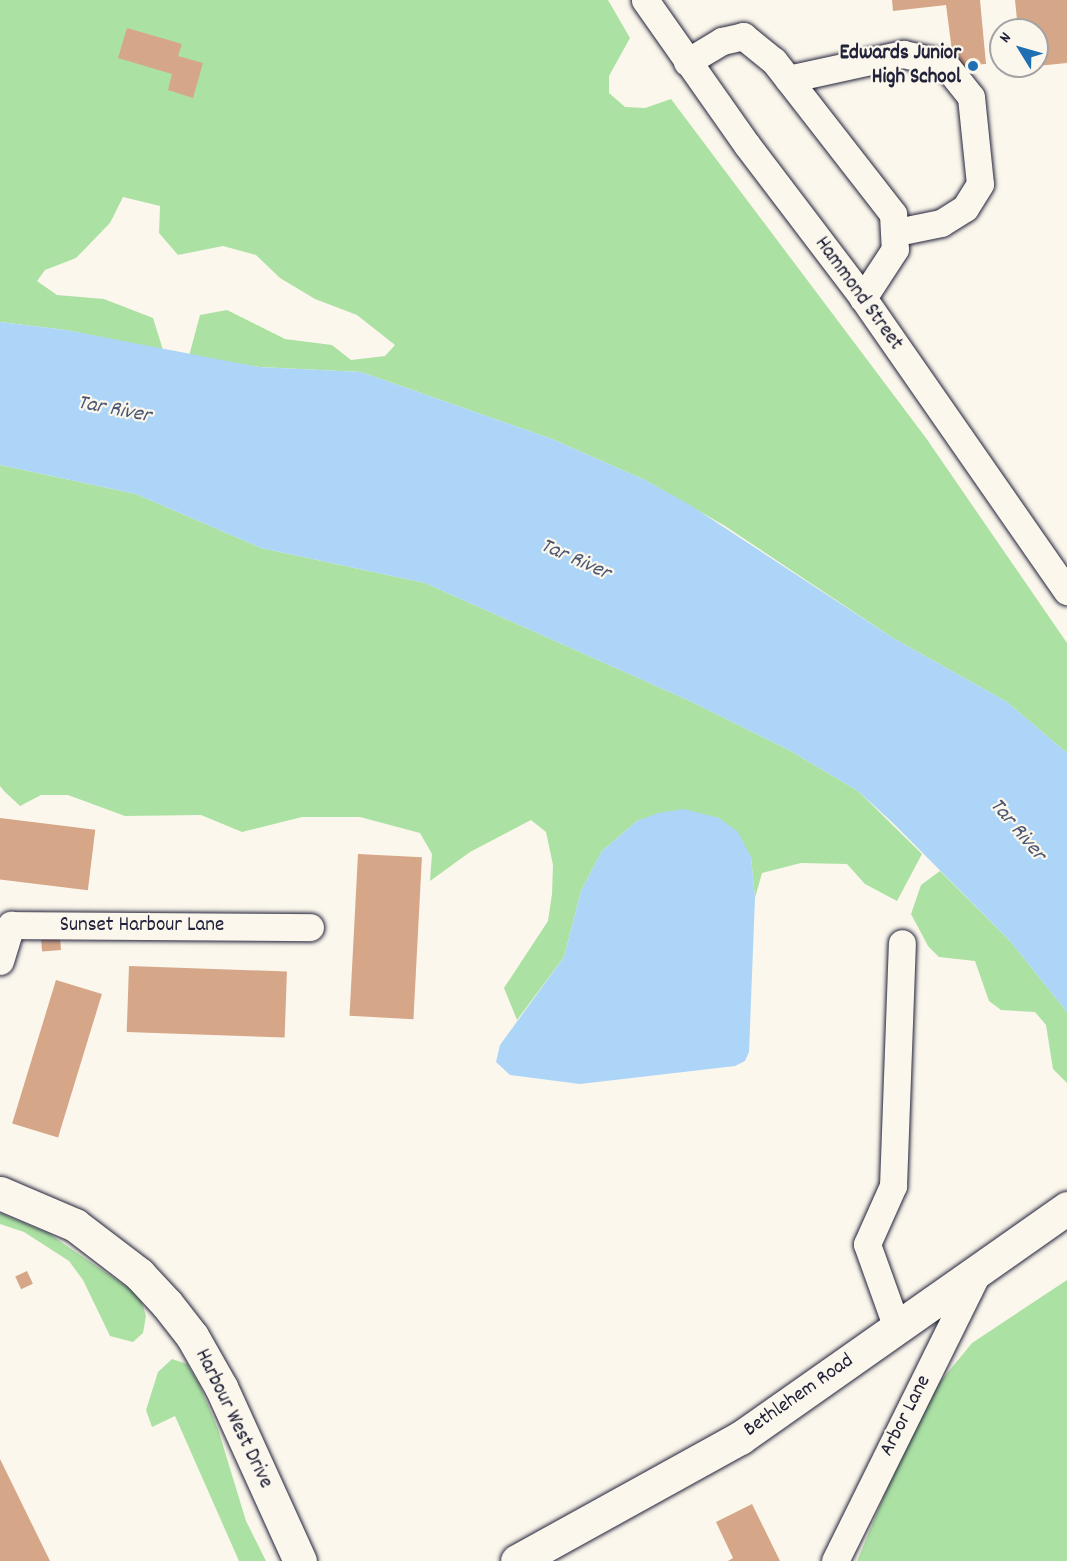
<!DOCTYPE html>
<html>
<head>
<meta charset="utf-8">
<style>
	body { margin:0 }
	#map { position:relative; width:1067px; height:1561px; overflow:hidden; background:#fbf7ec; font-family:Dekko,sans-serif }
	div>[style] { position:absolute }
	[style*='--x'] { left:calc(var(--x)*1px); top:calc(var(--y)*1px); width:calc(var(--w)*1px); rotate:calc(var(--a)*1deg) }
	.green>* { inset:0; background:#ace1a4 }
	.water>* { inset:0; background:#add5f7 }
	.building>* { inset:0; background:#d6a688; transform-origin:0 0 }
	.roads { filter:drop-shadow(0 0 2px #22223b) drop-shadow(0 0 2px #22223b) }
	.minor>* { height:27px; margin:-13.5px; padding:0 13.5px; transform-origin:13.5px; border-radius:13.5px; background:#fbf7ec }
	.major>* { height:33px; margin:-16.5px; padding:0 16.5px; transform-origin:16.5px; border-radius:16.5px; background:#fbf7ec }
	.dots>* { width:16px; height:16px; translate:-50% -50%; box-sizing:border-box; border:3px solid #fbf7ec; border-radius:50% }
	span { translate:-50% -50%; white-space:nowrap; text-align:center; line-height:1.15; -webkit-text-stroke:4.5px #fbf7ec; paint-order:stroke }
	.poi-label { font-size:21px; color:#22223b; font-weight:700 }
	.right { translate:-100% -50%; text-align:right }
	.street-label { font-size:21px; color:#22223b }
	.water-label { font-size:22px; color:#4c5873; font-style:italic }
	.north { position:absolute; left:989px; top:18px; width:60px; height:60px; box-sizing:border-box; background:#fbf7ec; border:2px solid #a4a2a5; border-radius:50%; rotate:307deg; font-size:16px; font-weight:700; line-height:24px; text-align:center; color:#22223b }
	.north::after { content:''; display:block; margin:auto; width:21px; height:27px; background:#1f6fb2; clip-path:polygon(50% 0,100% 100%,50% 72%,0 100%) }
</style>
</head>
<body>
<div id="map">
	<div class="green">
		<div style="clip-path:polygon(0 0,608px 0,630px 38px,609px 76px,609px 93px,625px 107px,645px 108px,671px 99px,926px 438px,1067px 643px,1067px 753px,1007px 702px,893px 638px,725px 526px,645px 480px,552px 439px,361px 372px,260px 367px,189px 356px,200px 315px,227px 310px,285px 339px,332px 345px,351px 360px,385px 356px,395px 345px,357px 315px,315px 299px,280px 278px,256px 255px,223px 246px,178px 255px,159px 233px,160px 206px,123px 197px,110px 223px,76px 258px,45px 270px,37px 281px,57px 295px,104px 299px,153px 318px,163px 350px,66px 330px,0 322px)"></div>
		<div style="clip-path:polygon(0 465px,136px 494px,261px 548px,425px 583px,692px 702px,789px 750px,858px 791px,922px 854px,897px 901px,865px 884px,847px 864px,801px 863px,762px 873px,755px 898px,751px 857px,719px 818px,667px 812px,637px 821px,602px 851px,581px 891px,564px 957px,517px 1020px,504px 988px,548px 921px,552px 894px,553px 865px,546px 832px,531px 820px,470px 852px,430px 881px,432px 854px,420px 833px,360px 817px,302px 817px,242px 832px,201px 815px,125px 816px,68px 795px,41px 795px,20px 806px,4px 791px,0 786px)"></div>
		<div style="clip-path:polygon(940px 871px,1010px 941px,1067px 1012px,1067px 1083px,1053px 1069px,1046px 1025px,1035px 1012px,1001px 1010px,989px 1001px,975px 961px,939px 957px,928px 946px,911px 914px,921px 885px)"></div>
		<div style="clip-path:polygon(0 1213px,48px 1233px,140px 1296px,146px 1316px,143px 1333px,133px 1342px,110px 1336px,83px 1280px,69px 1261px,24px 1232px,0 1224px)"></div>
		<div style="clip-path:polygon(1067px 1280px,1067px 1561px,857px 1561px,912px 1429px,935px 1388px,972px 1343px)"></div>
		<div style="clip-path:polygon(172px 1359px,187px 1364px,199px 1384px,218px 1429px,246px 1521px,266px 1561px,239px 1561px,175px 1416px,152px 1427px,146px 1410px,158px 1372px)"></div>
	</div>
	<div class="water">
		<div style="clip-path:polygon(0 322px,66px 330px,259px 367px,361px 372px,552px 439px,645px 480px,690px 505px,893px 638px,1007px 702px,1067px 753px,1067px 1012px,1010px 941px,894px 824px,858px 791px,789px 750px,692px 702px,425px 583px,261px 548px,136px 494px,0 465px)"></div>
		<div style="clip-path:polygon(684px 809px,719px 818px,738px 832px,751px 857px,755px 898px,749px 1052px,745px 1061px,735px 1066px,580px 1084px,510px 1075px,496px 1062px,500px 1045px,564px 957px,581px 891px,602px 851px,637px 821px,658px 813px)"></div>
	</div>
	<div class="building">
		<div style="clip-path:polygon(892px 0,980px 0,986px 64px,954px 66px,946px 5px,893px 11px)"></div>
		<div style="clip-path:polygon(1015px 0,1067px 0,1067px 63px,1037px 66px,1037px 30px,1018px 30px)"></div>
		<div style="clip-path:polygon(127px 28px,182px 44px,178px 56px,203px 63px,193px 98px,168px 90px,172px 74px,118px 58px)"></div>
		<div style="clip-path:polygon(996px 48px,1001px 48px,1001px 62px,998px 62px)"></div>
		<div style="left:0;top:818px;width:96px;height:61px;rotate:7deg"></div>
		<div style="left:358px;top:854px;width:64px;height:162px;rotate:3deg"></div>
		<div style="left:60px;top:938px;width:12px;height:19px;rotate:85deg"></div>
		<div style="left:129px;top:966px;width:158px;height:66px;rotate:2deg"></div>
		<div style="left:56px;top:980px;width:48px;height:150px;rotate:17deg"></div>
		<div style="left:27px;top:1271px;width:14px;height:13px;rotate:65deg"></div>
		<div style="clip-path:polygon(0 1459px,50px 1561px,0 1561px)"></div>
		<div style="clip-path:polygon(752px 1504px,780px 1561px,728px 1561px,733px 1558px,716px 1522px)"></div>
	</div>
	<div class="roads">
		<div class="minor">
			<div style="--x:645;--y:0;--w:177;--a:54.9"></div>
			<div style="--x:747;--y:145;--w:192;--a:52.8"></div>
			<div style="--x:863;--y:298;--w:357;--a:55.2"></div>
			<div style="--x:687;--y:62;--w:41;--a:-31"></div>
			<div style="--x:722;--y:41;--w:22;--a:-13"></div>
			<div style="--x:743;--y:36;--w:40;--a:39"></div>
			<div style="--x:774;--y:61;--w:194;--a:52.1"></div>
			<div style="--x:893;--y:214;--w:35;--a:87"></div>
			<div style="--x:895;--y:249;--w:59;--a:123.1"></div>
			<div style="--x:788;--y:79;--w:118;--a:-12.3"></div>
			<div style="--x:903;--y:54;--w:42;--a:12.4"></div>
			<div style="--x:944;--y:63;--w:43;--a:51.5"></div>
			<div style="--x:971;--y:97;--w:87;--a:84.1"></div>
			<div style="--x:980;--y:184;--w:28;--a:122"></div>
			<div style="--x:965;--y:208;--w:28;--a:148"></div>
			<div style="--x:941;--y:223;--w:45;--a:168.4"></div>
			<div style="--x:0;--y:961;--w:38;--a:-73"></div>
			<div style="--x:11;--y:925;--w:299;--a:0.4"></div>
			<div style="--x:897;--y:1328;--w:89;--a:-109.7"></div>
			<div style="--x:867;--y:1244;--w:64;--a:-65.9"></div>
			<div style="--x:893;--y:1186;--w:243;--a:-87.9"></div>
			<div style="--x:835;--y:1561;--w:322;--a:-63.7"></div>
		</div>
		<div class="major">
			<div style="--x:0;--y:1193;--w:82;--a:23.1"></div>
			<div style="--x:75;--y:1225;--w:81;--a:37.4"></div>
			<div style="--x:139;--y:1274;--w:41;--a:47"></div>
			<div style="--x:167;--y:1304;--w:41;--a:52"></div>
			<div style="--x:192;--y:1336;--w:59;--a:60.4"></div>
			<div style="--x:221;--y:1387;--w:191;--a:65.6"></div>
			<div style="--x:517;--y:1561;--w:255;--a:-28.9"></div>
			<div style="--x:740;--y:1438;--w:400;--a:-35.1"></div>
		</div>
	</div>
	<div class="dots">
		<div style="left:973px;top:66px;background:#1f6fb2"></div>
	</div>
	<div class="poi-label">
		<span class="right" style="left:961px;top:66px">Edwards Junior<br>High School</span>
	</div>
	<div class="street-label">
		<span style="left:858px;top:294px;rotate:54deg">Hammond Street</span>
		<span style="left:142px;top:926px">Sunset Harbour Lane</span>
		<span style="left:799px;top:1396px;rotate:-35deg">Bethlehem Road</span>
		<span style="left:906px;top:1416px;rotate:-63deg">Arbor Lane</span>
		<span style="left:233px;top:1419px;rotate:64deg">Harbour West Drive</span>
	</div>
	<div class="water-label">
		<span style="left:114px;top:410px;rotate:11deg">Tar River</span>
		<span style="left:575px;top:560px;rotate:24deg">Tar River</span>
		<span style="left:1017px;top:830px;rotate:50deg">Tar River</span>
	</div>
	<div class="north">N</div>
</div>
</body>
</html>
